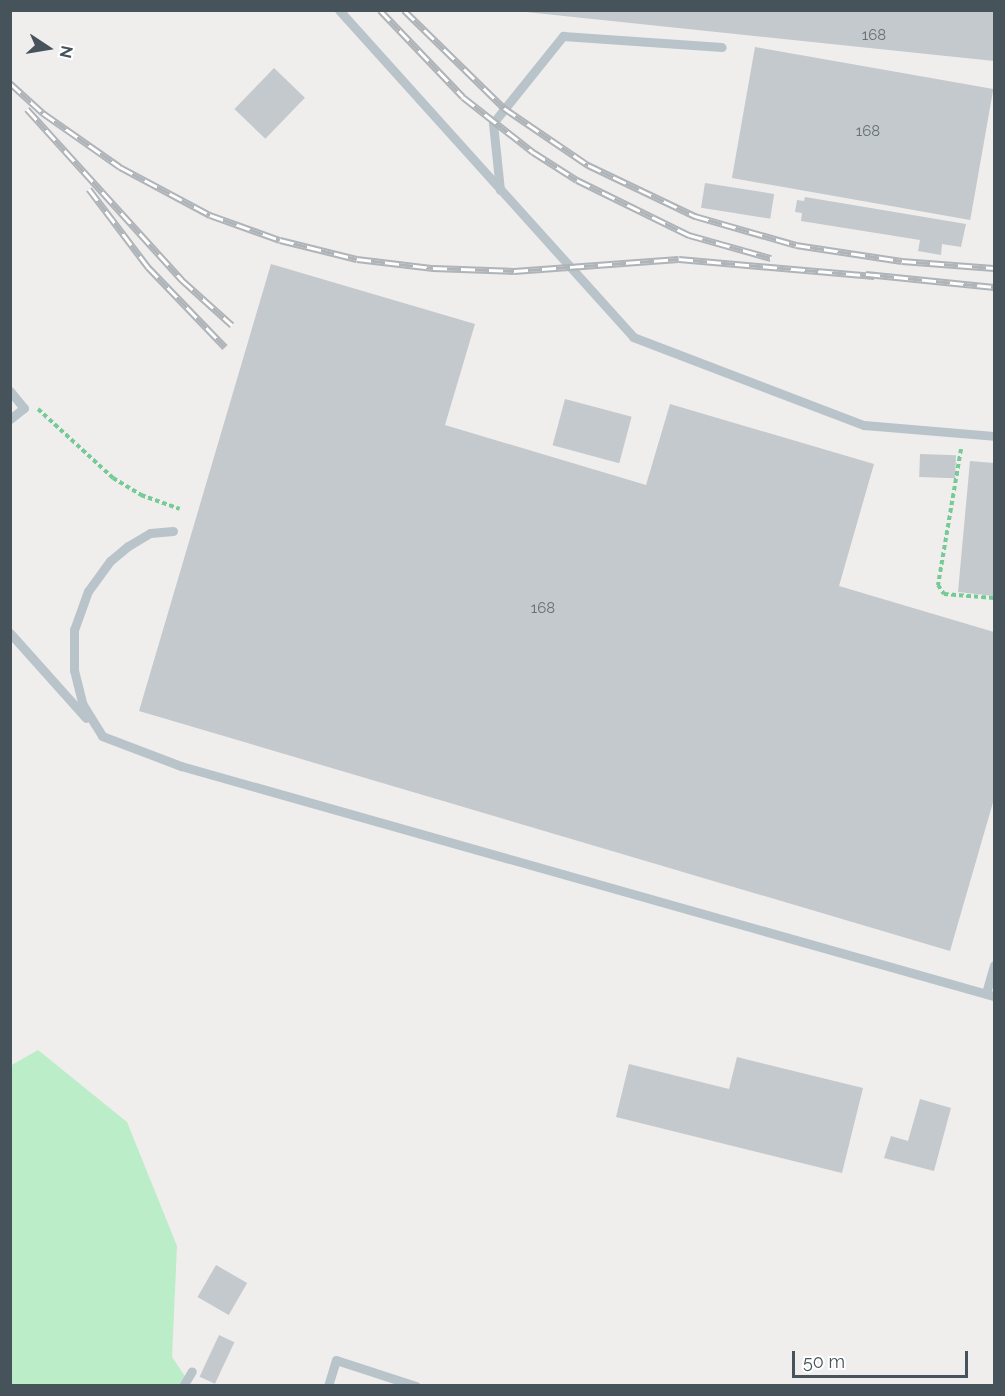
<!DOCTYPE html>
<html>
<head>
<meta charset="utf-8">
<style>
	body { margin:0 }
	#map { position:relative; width:1005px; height:1396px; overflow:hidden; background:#f0eded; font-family:Raleway,sans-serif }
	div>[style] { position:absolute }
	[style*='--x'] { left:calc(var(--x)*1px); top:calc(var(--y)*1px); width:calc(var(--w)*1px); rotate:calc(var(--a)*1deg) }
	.green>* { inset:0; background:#bcedc9 }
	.building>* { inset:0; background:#c4c9cd; transform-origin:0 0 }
	.path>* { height:4px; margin-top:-2px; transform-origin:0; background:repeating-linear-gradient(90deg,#75ca95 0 4.5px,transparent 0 7.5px) }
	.service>* { height:9px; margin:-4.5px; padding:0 4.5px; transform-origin:4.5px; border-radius:4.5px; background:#b9c4ca }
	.rail>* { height:7px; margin-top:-3.5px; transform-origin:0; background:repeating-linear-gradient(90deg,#fff 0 14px,#afb4b8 0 28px); box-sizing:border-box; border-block:2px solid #afb4b8 }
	span { translate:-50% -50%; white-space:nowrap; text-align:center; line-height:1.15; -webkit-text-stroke:6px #fff; paint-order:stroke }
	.number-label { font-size:15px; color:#667077 }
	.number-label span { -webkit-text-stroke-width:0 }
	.frame { position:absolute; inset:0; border:12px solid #46535a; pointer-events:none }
	.north { position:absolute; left:18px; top:18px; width:60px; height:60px; -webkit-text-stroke:4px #fff; paint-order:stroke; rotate:102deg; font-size:16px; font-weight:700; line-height:24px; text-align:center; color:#46535a }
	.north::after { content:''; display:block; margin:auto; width:21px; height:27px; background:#46535a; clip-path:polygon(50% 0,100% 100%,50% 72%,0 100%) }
	.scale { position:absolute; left:792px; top:1351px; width:176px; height:27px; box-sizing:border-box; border:3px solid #46535a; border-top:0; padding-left:8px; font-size:18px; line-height:21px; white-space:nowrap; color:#46535a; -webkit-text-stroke:4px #fff; paint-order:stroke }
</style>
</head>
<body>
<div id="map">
	<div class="green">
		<div style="clip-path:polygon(38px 1050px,127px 1122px,177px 1246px,172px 1357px,191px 1385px,11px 1385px,10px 1066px)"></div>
	</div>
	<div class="building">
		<div style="clip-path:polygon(526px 10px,994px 10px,994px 61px,526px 12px)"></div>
		<div style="left:755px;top:47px;width:242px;height:133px;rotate:10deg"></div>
		<div style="left:274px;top:68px;width:43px;height:57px;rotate:44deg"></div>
		<div style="left:705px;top:183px;width:70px;height:25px;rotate:9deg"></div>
		<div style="clip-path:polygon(805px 197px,966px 224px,961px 247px,942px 244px,941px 255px,918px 251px,920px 240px,801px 221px,802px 213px,795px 212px,797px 200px,804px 201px)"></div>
		<div style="clip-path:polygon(271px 264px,475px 324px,445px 425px,646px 485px,670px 404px,874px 464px,839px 586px,994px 632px,994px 799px,950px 951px,139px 711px)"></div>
		<div style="left:565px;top:399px;width:69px;height:48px;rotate:15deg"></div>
		<div style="left:920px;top:454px;width:36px;height:23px;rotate:2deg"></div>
		<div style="clip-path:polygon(970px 461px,994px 463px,994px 596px,958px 592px)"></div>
		<div style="clip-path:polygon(737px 1057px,863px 1088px,842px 1173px,616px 1117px,629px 1064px,729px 1089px)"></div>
		<div style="clip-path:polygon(920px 1099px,951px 1108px,934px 1171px,884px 1158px,891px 1136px,908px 1141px)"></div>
		<div style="left:216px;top:1265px;width:36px;height:37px;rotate:30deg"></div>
		<div style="left:219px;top:1335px;width:17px;height:46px;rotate:25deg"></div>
	</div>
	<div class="path">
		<div style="--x:38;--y:409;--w:102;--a:42.6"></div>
		<div style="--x:113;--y:478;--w:33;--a:31"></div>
		<div style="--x:141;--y:495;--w:41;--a:19.7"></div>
		<div style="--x:961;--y:449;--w:138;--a:99.6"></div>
		<div style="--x:938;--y:585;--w:11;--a:56"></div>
		<div style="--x:944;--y:594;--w:50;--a:4.6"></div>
	</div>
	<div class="service">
		<div style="--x:339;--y:10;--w:440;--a:48"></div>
		<div style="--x:633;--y:337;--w:247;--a:20.9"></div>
		<div style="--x:864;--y:425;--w:130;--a:4.8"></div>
		<div style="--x:500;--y:190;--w:67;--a:-96"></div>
		<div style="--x:493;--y:123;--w:112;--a:-51.2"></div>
		<div style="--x:563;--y:36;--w:159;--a:4"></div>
		<div style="--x:10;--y:391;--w:22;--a:51"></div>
		<div style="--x:24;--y:408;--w:18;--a:142"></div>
		<div style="--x:173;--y:531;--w:23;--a:175"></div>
		<div style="--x:150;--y:533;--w:26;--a:149"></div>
		<div style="--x:128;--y:546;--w:23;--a:140"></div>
		<div style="--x:110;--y:561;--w:37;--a:126"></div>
		<div style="--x:88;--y:591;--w:41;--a:109.7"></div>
		<div style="--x:74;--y:630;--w:40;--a:90"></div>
		<div style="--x:74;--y:670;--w:36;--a:76"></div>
		<div style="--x:83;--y:705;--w:36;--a:58"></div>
		<div style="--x:102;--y:736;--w:85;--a:20.8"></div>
		<div style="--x:181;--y:766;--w:845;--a:15.8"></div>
		<div style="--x:10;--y:633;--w:114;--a:48.2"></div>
		<div style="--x:986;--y:993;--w:29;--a:-74"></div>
		<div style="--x:183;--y:1386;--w:17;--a:-59"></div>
		<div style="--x:328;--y:1386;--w:27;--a:-73"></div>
		<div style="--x:336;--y:1360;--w:84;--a:18"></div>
	</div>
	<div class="rail">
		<div style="--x:380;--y:10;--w:120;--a:46.3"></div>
		<div style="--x:463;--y:97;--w:89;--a:38.2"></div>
		<div style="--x:533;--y:152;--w:52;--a:32.5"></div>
		<div style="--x:577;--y:180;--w:125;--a:26.2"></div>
		<div style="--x:689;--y:235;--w:85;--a:15.7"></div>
		<div style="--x:404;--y:10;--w:140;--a:44.4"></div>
		<div style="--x:504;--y:108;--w:102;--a:34.2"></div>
		<div style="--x:588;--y:165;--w:119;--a:25.5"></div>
		<div style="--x:695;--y:216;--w:105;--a:16"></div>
		<div style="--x:796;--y:245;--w:107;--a:8.6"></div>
		<div style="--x:902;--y:261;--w:92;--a:4.4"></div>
		<div style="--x:10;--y:83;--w:45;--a:42.3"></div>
		<div style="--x:43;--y:113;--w:94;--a:35"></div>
		<div style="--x:120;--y:167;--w:102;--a:28.1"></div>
		<div style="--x:210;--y:215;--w:74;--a:19.7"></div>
		<div style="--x:280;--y:240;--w:79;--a:13.9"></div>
		<div style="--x:357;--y:259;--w:77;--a:6.8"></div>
		<div style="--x:433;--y:268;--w:81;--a:2.1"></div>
		<div style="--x:514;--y:271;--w:165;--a:-4.2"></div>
		<div style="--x:679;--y:259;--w:196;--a:5"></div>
		<div style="--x:27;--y:109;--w:231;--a:47.8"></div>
		<div style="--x:182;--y:280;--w:67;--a:42"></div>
		<div style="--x:89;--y:189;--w:98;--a:52.9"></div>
		<div style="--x:148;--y:267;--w:111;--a:46.1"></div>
		<div style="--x:866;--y:274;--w:129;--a:5.8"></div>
	</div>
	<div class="number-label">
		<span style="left:874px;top:36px">168</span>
		<span style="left:868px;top:132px">168</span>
		<span style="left:543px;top:609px">168</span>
	</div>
	<div class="frame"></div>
	<div class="north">N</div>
	<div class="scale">50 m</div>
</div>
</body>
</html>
